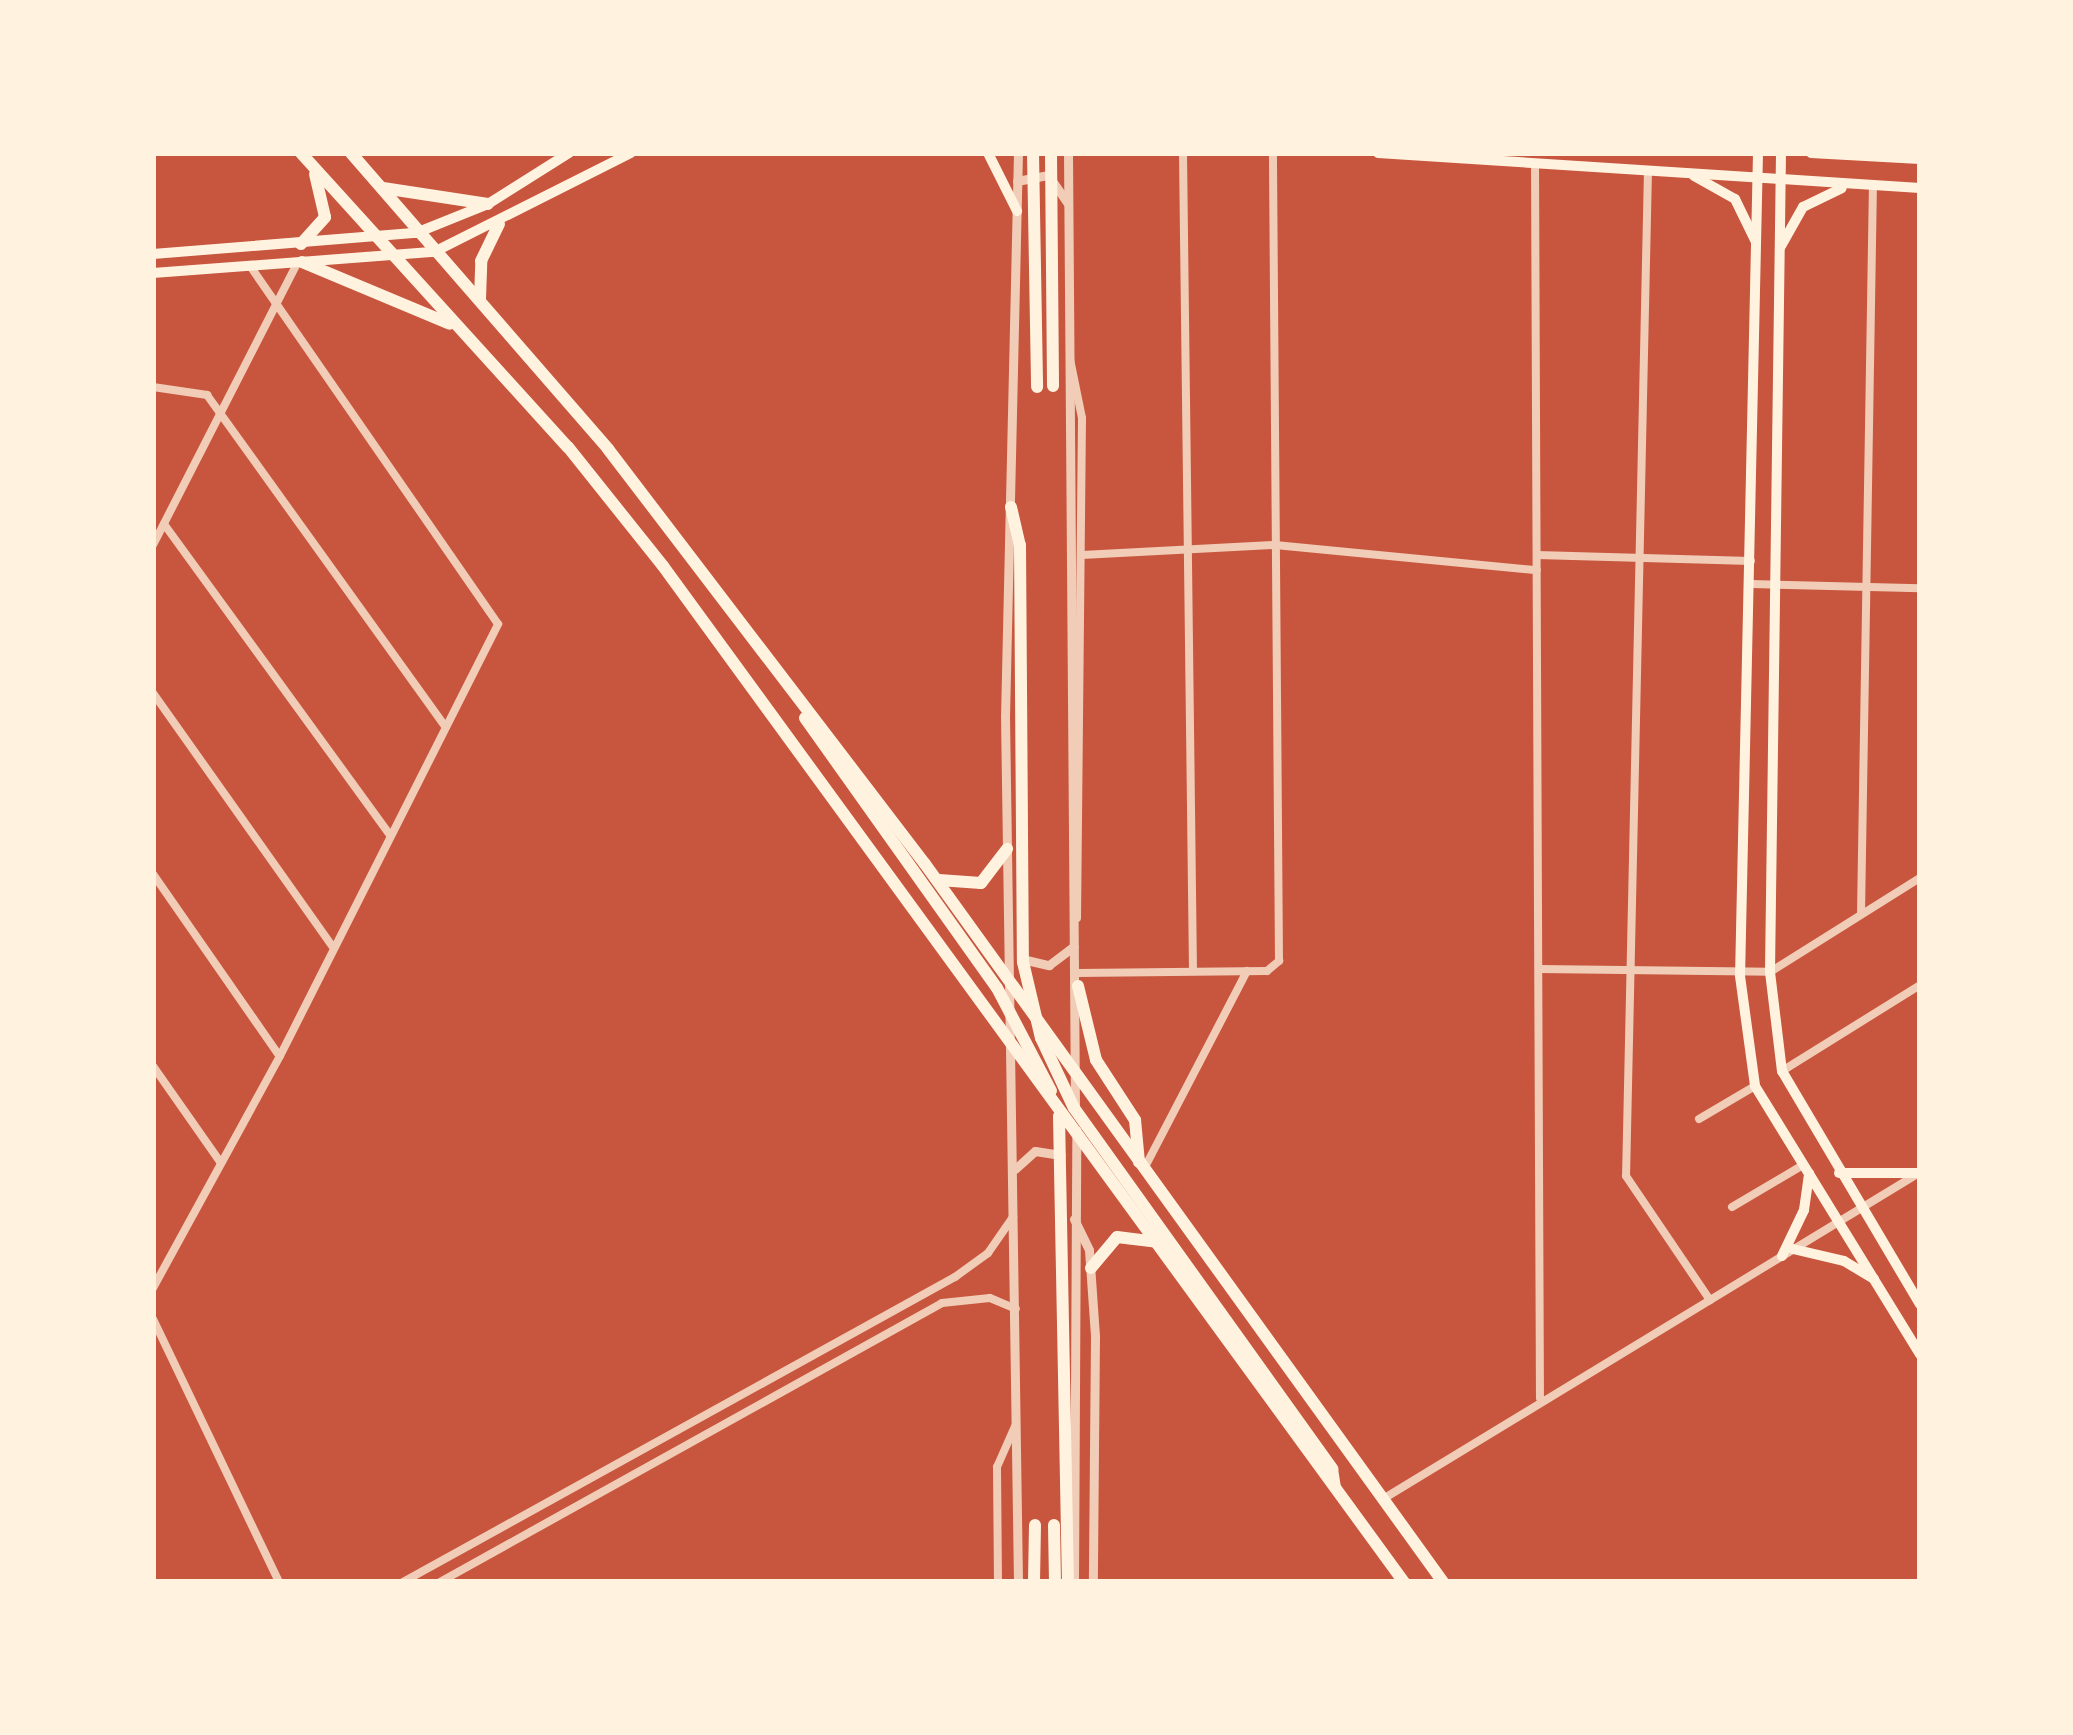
<!DOCTYPE html>
<html>
<head>
<meta charset="utf-8">
<style>
	body { margin:0 }
	#map { position:relative; width:2073px; height:1735px; overflow:hidden; background:#c8553d; font-family:"Noto Sans",sans-serif }
	div>[style] { position:absolute }
	[style*='--x'] { left:calc(var(--x)*1px); top:calc(var(--y)*1px); width:calc(var(--w)*1px); rotate:calc(var(--a)*1deg) }
	.minor>* { height:8px; margin:-4px; padding:0 4px; transform-origin:4px; border-radius:4px; background:#f1ccb7 }
	.tertiary>* { height:9px; margin:-4.5px; padding:0 4.5px; transform-origin:4.5px; border-radius:4.5px; background:#f1ccb7 }
	.secondary>* { height:10px; margin:-5px; padding:0 5px; transform-origin:5px; border-radius:5px; background:#fff3e0 }
	.primary>* { height:12px; margin:-6px; padding:0 6px; transform-origin:6px; border-radius:6px; background:#fff3e0 }
	span { translate:-50% -50%; white-space:nowrap; text-align:center; line-height:1.15; -webkit-text-stroke:9px #fff3e0; paint-order:stroke }
	.frame { position:absolute; inset:0; border:156px solid #fff3e0; pointer-events:none }
</style>
</head>
<body>
<div id="map">
	<div class="minor">
		<div style="--x:1183;--y:153;--w:818;--a:89.3"></div>
		<div style="--x:1535;--y:163;--w:1235;--a:89.77"></div>
		<div style="--x:1648;--y:170;--w:1006;--a:91.25"></div>
		<div style="--x:1626;--y:1176;--w:150;--a:55.9"></div>
		<div style="--x:1070;--y:359;--w:60;--a:78.5"></div>
		<div style="--x:1082;--y:418;--w:500;--a:90.57"></div>
		<div style="--x:153;--y:387;--w:55;--a:8.4"></div>
		<div style="--x:207;--y:395;--w:409;--a:54.3"></div>
		<div style="--x:164;--y:524;--w:384;--a:54"></div>
		<div style="--x:153;--y:545;--w:317;--a:-62.9"></div>
		<div style="--x:1082;--y:555;--w:193;--a:-3"></div>
		<div style="--x:1275;--y:545;--w:263;--a:5.5"></div>
		<div style="--x:1537;--y:555;--w:214;--a:1.6"></div>
		<div style="--x:1751;--y:584;--w:169;--a:1.4"></div>
		<div style="--x:153;--y:693;--w:310;--a:54.7"></div>
		<div style="--x:153;--y:874;--w:221;--a:55.2"></div>
		<div style="--x:1861;--y:914;--w:730;--a:-89.06"></div>
		<div style="--x:1539;--y:969;--w:231;--a:0.7"></div>
		<div style="--x:1770;--y:972;--w:177;--a:-32.1"></div>
		<div style="--x:1077;--y:973;--w:190;--a:-0.6"></div>
		<div style="--x:1267;--y:971;--w:16;--a:-40"></div>
		<div style="--x:1279;--y:961;--w:808;--a:-90.43"></div>
		<div style="--x:153;--y:1066;--w:118;--a:55"></div>
		<div style="--x:1782;--y:1071;--w:163;--a:-31.9"></div>
		<div style="--x:1699;--y:1119;--w:65;--a:-30.5"></div>
		<div style="--x:1145;--y:1167;--w:221;--a:-62.5"></div>
		<div style="--x:1732;--y:1207;--w:82;--a:-30.6"></div>
		<div style="--x:153;--y:1288;--w:264;--a:-61.3"></div>
		<div style="--x:280;--y:1056;--w:484;--a:-63.2"></div>
		<div style="--x:498;--y:624;--w:436;--a:-124.7"></div>
		<div style="--x:153;--y:1319;--w:292;--a:64.4"></div>
		<div style="--x:1383;--y:1499;--w:622;--a:-31.31"></div>
		<div style="--x:403;--y:1582;--w:631;--a:-28.92"></div>
		<div style="--x:955;--y:1277;--w:41;--a:-36"></div>
		<div style="--x:988;--y:1253;--w:44;--a:-55.2"></div>
		<div style="--x:440;--y:1582;--w:574;--a:-29.06"></div>
		<div style="--x:942;--y:1303;--w:48;--a:-5.9"></div>
		<div style="--x:990;--y:1298;--w:28;--a:23"></div>
		<div style="--x:998;--y:1582;--w:115;--a:-90.5"></div>
		<div style="--x:997;--y:1467;--w:47;--a:-66.2"></div>
	</div>
	<div class="tertiary">
		<div style="--x:1018;--y:153;--w:563;--a:91.32"></div>
		<div style="--x:1005;--y:716;--w:866;--a:89.14"></div>
		<div style="--x:1068;--y:153;--w:954;--a:89.58"></div>
		<div style="--x:1017;--y:181;--w:32;--a:-11"></div>
		<div style="--x:1048;--y:175;--w:35;--a:55"></div>
		<div style="--x:1022;--y:959;--w:28;--a:13"></div>
		<div style="--x:1049;--y:965;--w:31;--a:-37"></div>
		<div style="--x:1015;--y:1169;--w:27;--a:-42"></div>
		<div style="--x:1035;--y:1151;--w:26;--a:9"></div>
		<div style="--x:1074;--y:1219;--w:34;--a:64"></div>
		<div style="--x:1089;--y:1250;--w:86;--a:86"></div>
		<div style="--x:1095;--y:1336;--w:246;--a:90.5"></div>
		<div style="--x:1074;--y:1582;--w:452;--a:-89.7"></div>
	</div>
	<div class="secondary">
		<div style="--x:988;--y:153;--w:65;--a:63.4"></div>
		<div style="--x:1378;--y:153;--w:543;--a:3.69"></div>
		<div style="--x:1758;--y:153;--w:823;--a:91.25"></div>
		<div style="--x:1740;--y:976;--w:111;--a:82.2"></div>
		<div style="--x:1755;--y:1086;--w:315;--a:58.4"></div>
		<div style="--x:1781;--y:153;--w:819;--a:90.77"></div>
		<div style="--x:1770;--y:972;--w:100;--a:83.1"></div>
		<div style="--x:1782;--y:1071;--w:271;--a:59.4"></div>
		<div style="--x:1811;--y:153;--w:109;--a:3.2"></div>
		<div style="--x:1694;--y:176;--w:47;--a:29.3"></div>
		<div style="--x:1735;--y:199;--w:48;--a:64"></div>
		<div style="--x:1781;--y:246;--w:45;--a:-60.6"></div>
		<div style="--x:1803;--y:207;--w:43;--a:-26"></div>
		<div style="--x:153;--y:254;--w:264;--a:-4.6"></div>
		<div style="--x:416;--y:233;--w:78;--a:-21.9"></div>
		<div style="--x:488;--y:204;--w:96;--a:-32.2"></div>
		<div style="--x:153;--y:273;--w:282;--a:-4.3"></div>
		<div style="--x:434;--y:252;--w:220;--a:-26.7"></div>
		<div style="--x:1839;--y:1173;--w:79;--a:0"></div>
		<div style="--x:1793;--y:1249;--w:52;--a:13.2"></div>
		<div style="--x:1844;--y:1261;--w:35;--a:31"></div>
		<div style="--x:1782;--y:1256;--w:51;--a:-64.4"></div>
		<div style="--x:1804;--y:1210;--w:37;--a:-82"></div>
	</div>
	<div class="primary">
		<div style="--x:301;--y:153;--w:397;--a:47.8"></div>
		<div style="--x:568;--y:447;--w:152;--a:51.4"></div>
		<div style="--x:663;--y:566;--w:1258;--a:53.9"></div>
		<div style="--x:351;--y:153;--w:392;--a:49"></div>
		<div style="--x:608;--y:449;--w:522;--a:52.63"></div>
		<div style="--x:925;--y:864;--w:885;--a:54.19"></div>
		<div style="--x:1033;--y:153;--w:234;--a:89"></div>
		<div style="--x:1051;--y:153;--w:233;--a:89.5"></div>
		<div style="--x:383;--y:188;--w:106;--a:8.7"></div>
		<div style="--x:301;--y:244;--w:36;--a:-48"></div>
		<div style="--x:325;--y:217;--w:44;--a:-103.1"></div>
		<div style="--x:302;--y:262;--w:160;--a:22.7"></div>
		<div style="--x:480;--y:299;--w:38;--a:-88"></div>
		<div style="--x:481;--y:261;--w:41;--a:-64.1"></div>
		<div style="--x:1011;--y:507;--w:39;--a:77"></div>
		<div style="--x:1020;--y:545;--w:417;--a:89.6"></div>
		<div style="--x:1023;--y:962;--w:78;--a:76.7"></div>
		<div style="--x:1041;--y:1038;--w:77;--a:64.8"></div>
		<div style="--x:1074;--y:1108;--w:444;--a:54.4"></div>
		<div style="--x:1332;--y:1469;--w:18;--a:81"></div>
		<div style="--x:805;--y:718;--w:331;--a:54.6"></div>
		<div style="--x:997;--y:988;--w:116;--a:62.3"></div>
		<div style="--x:939;--y:880;--w:42;--a:4.1"></div>
		<div style="--x:981;--y:883;--w:43;--a:-52.6"></div>
		<div style="--x:1078;--y:986;--w:76;--a:76.3"></div>
		<div style="--x:1096;--y:1060;--w:72;--a:57"></div>
		<div style="--x:1135;--y:1120;--w:42;--a:84.6"></div>
		<div style="--x:1059;--y:1116;--w:466;--a:88.9"></div>
		<div style="--x:1091;--y:1268;--w:40;--a:-50"></div>
		<div style="--x:1117;--y:1237;--w:38;--a:7"></div>
		<div style="--x:1054;--y:1525;--w:57;--a:89"></div>
		<div style="--x:1034;--y:1582;--w:57;--a:-89"></div>
	</div>
	<div class="frame"></div>
</div>
</body>
</html>
